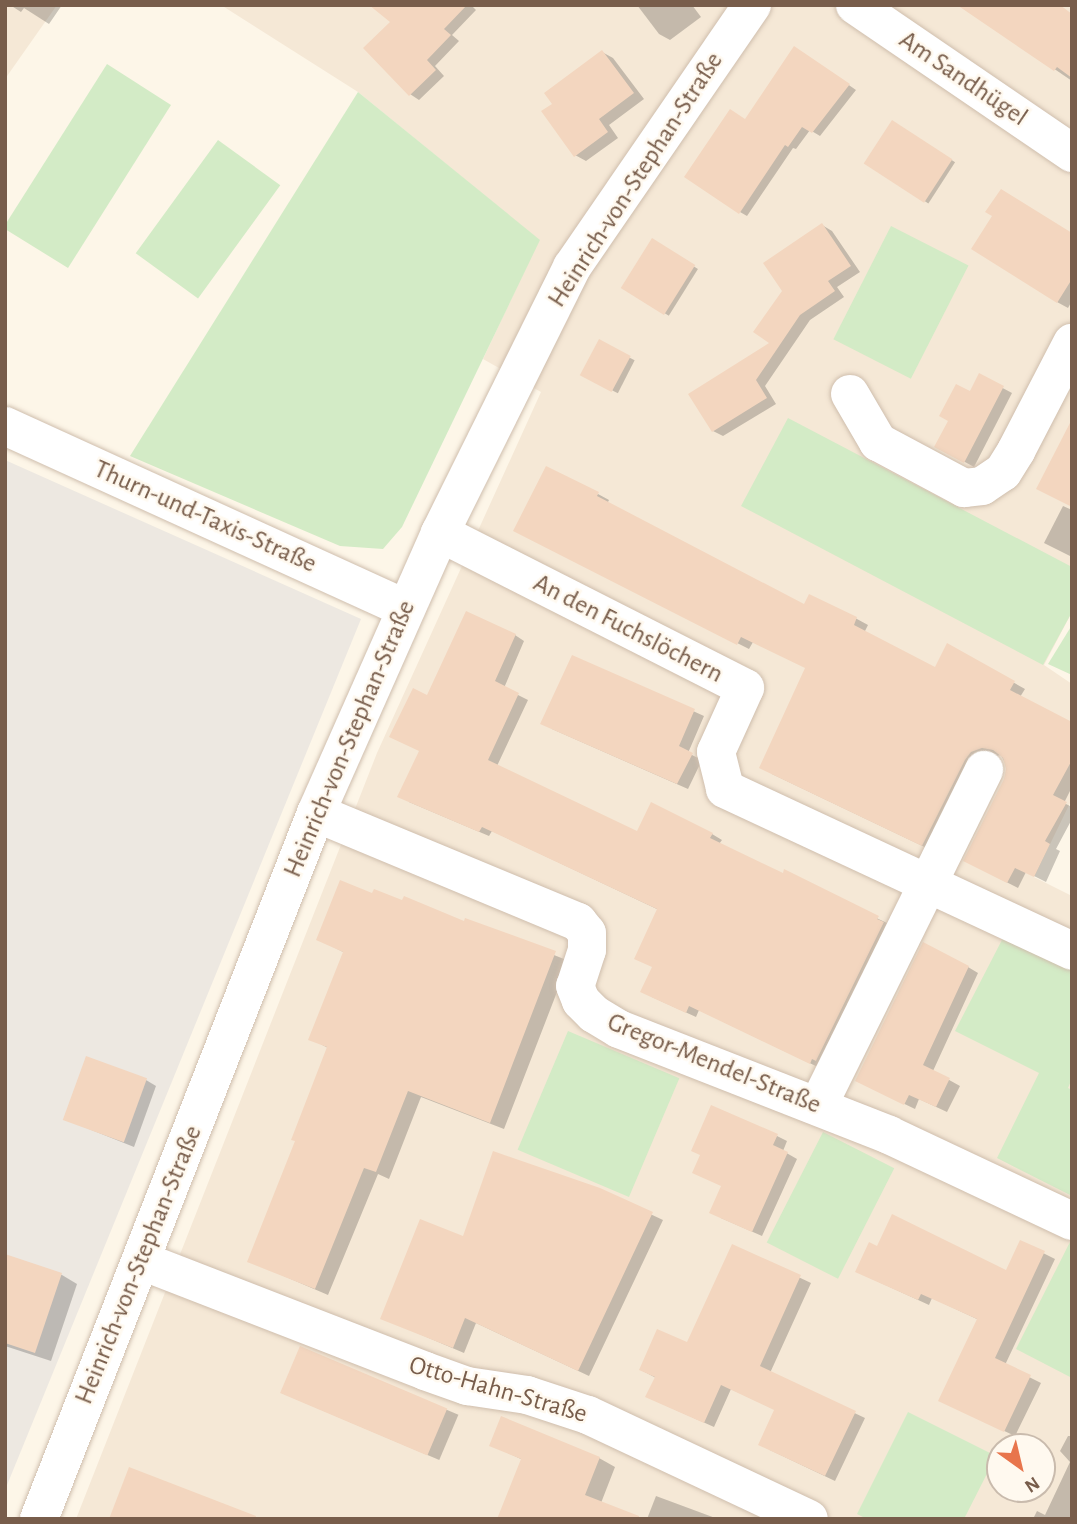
<!DOCTYPE html>
<html>
<head>
<meta charset="utf-8">
<style>
	body { margin:0 }
	#map { position:relative; width:1077px; height:1524px; overflow:hidden; background:#fdf6e8; font-family:"Alegreya Sans",sans-serif }
	div>[style] { position:absolute }
	[style*='--x'] { left:calc(var(--x)*1px); top:calc(var(--y)*1px); width:calc(var(--w)*1px); rotate:calc(var(--a)*1deg) }
	.residential>* { inset:0; background:#f5e8d6 }
	.industrial>* { inset:0; background:#ede8e1 }
	.green>* { inset:0; background:#d3ebc6; transform-origin:0 0 }
	.shadow>* { inset:0; background:#0003; transform-origin:0 0 }
	.building>* { inset:0; background:#f3d6bf; transform-origin:0 0 }
	.roads { filter:drop-shadow(0 0 2px #cfbead) drop-shadow(0 0 2px #cfbead) }
	.minor>* { height:38px; margin:-19px; padding:0 19px; transform-origin:19px; border-radius:19px; background:#fff }
	span { translate:-50% -50%; white-space:nowrap; text-align:center; line-height:1.15; -webkit-text-stroke:5px #fff9ef; paint-order:stroke }
	.street-label { font-size:26px; color:#785d4b }
	.frame { position:absolute; inset:0; border:7px solid #785d4b; pointer-events:none }
	.north { position:absolute; left:986px; top:1433px; width:70px; height:70px; box-sizing:border-box; background:#fff9ef; border:2px solid #c9bbad; border-radius:50%; rotate:146deg; font-size:19px; font-weight:700; line-height:28px; text-align:center; color:#785d4b }
	.north::after { content:''; display:block; margin:auto; width:24px; height:32px; background:#e8754c; clip-path:polygon(50% 0,100% 100%,50% 72%,0 100%) }
</style>
</head>
<body>
<div id="map">
	<div class="residential">
		<div style="clip-path:polygon(5px 5px,57px 5px,5px 79px)"></div>
		<div style="clip-path:polygon(evenodd,221px 5px,1072px 5px,1072px 612px,1044px 665px,1072px 684px,1072px 799px,1034px 877px,1072px 896px,1072px 1519px,76px 1519px,377px 753px,541px 392px,483px 359px,539px 240px,358px 92px,221px 5px,1000px 1447px,1042px 1447px,1042px 1489px,1000px 1489px,1000px 1447px)"></div>
	</div>
	<div class="industrial">
		<div style="clip-path:polygon(5px 460px,361px 619px,5px 1490px)"></div>
	</div>
	<div class="green">
		<div style="clip-path:polygon(107px 64px,171px 105px,68px 268px,5px 229px,5px 225px)"></div>
		<div style="clip-path:polygon(358px 92px,540px 240px,402px 527px,383px 549px,340px 546px,130px 456px)"></div>
		<div style="left:218px;top:140px;width:77px;height:140px;rotate:36deg"></div>
		<div style="left:891px;top:226px;width:87px;height:127px;rotate:27deg"></div>
		<div style="clip-path:polygon(788px 418px,1072px 567px,1072px 612px,1043px 665px,741px 506px)"></div>
		<div style="clip-path:polygon(1072px 625px,1072px 675px,1048px 664px)"></div>
		<div style="clip-path:polygon(1004px 936px,1072px 970px,1072px 1079px,1068px 1088px,1072px 1090px,1072px 1196px,997px 1158px,1039px 1073px,955px 1031px)"></div>
		<div style="left:568px;top:1031px;width:121px;height:129px;rotate:23deg"></div>
		<div style="left:823px;top:1132px;width:80px;height:124px;rotate:27deg"></div>
		<div style="clip-path:polygon(1072px 1238px,1072px 1378px,1016px 1349px)"></div>
		<div style="clip-path:polygon(908px 1412px,996px 1456px,964px 1519px,867px 1519px,857px 1514px)"></div>
	</div>
	<div class="shadow">
		<div style="clip-path:polygon(10px 5px,62px 5px,49px 24px,24px 8px,21px 12px)"></div>
		<div style="clip-path:polygon(397px 5px,471px 5px,476px 10px,452px 35px,459px 41px,435px 66px,444px 76px,419px 100px,410px 94px,393px 22px)"></div>
		<div style="clip-path:polygon(637px 5px,692px 5px,701px 17px,670px 40px,659px 34px)"></div>
		<div style="clip-path:polygon(961px 5px,1072px 14px,1072px 81px)"></div>
		<div style="clip-path:polygon(602px 52px,613px 58px,644px 99px,609px 125px,618px 138px,586px 161px,575px 155px,554px 105px)"></div>
		<div style="clip-path:polygon(801px 52px,856px 90px,820px 136px,810px 130px,796px 149px,793px 148px,747px 216px,740px 212px,746px 121px)"></div>
		<div style="left:893px;top:122px;width:74px;height:49px;rotate:33deg"></div>
		<div style="clip-path:polygon(822px 225px,832px 231px,860px 272px,837px 287px,844px 297px,810px 320px,765px 386px,776px 404px,723px 436px,713px 431px,772px 344px,784px 291px)"></div>
		<div style="clip-path:polygon(1072px 235px,1072px 301px,1068px 308px,1057px 302px)"></div>
		<div style="left:653px;top:241px;width:53px;height:55px;rotate:32deg"></div>
		<div style="left:599px;top:342px;width:40px;height:37px;rotate:27deg"></div>
		<div style="clip-path:polygon(980px 376px,1012px 393px,974px 467px,936px 446px)"></div>
		<div style="clip-path:polygon(598px 494px,609px 500px,607px 504px,805px 606px,810px 596px,857px 619px,868px 625px,864px 633px,936px 669px,948px 646px,1025px 689px,1020px 697px,1072px 724px,1072px 787px,1064px 803px,1072px 807px,1072px 819px,1056px 849px,1060px 851px,1046px 882px,1026px 872px,1018px 888px,977px 867px,1006px 780px,1008px 769px,1001px 755px,983px 758px,933px 851px,772px 774px,807px 668px,753px 642px,749px 649px,527px 537px)"></div>
		<div style="clip-path:polygon(1063px 506px,1072px 510px,1072px 557px,1044px 543px)"></div>
		<div style="clip-path:polygon(515px 635px,524px 641px,504px 688px,528px 700px,497px 766px,638px 834px,712px 834px,722px 840px,719px 844px,887px 923px,820px 1068px,699px 1010px,696px 1017px,652px 997px,659px 910px,492px 831px,489px 836px,409px 802px,421px 751px,428px 697px)"></div>
		<div style="clip-path:polygon(573px 657px,704px 716px,688px 753px,702px 760px,688px 789px,552px 729px)"></div>
		<div style="clip-path:polygon(373px 896px,465px 924px,466px 920px,569px 961px,504px 1129px,421px 1097px,389px 1179px,378px 1174px,328px 1295px,249px 1261px,297px 1141px,328px 1048px,311px 1039px,345px 953px,318px 939px)"></div>
		<div style="clip-path:polygon(968px 967px,978px 973px,933px 1071px,960px 1086px,947px 1112px,919px 1099px,915px 1109px,867px 1086px)"></div>
		<div style="clip-path:polygon(146px 1080px,156px 1086px,134px 1147px,64px 1119px)"></div>
		<div style="clip-path:polygon(777px 1136px,787px 1141px,783px 1151px,797px 1159px,762px 1236px,721px 1218px,722px 1186px,702px 1155px)"></div>
		<div style="clip-path:polygon(599px 1190px,663px 1220px,589px 1376px,476px 1323px,464px 1353px,382px 1318px,464px 1238px)"></div>
		<div style="clip-path:polygon(1021px 1242px,1055px 1259px,1005px 1365px,1041px 1383px,1015px 1436px,951px 1406px,979px 1320px,932px 1298px,929px 1305px,868px 1277px,878px 1248px,1007px 1272px)"></div>
		<div style="clip-path:polygon(733px 1246px,811px 1283px,770px 1373px,865px 1418px,835px 1481px,770px 1450px,776px 1410px,731px 1389px,714px 1427px,658px 1402px,656px 1378px,641px 1370px,688px 1345px)"></div>
		<div style="clip-path:polygon(5px 1256px,62px 1275px,77px 1284px,51px 1361px,5px 1346px)"></div>
		<div style="left:301px;top:1348px;width:171px;height:49px;rotate:23deg"></div>
		<div style="clip-path:polygon(1068px 1436px,1072px 1436px,1072px 1519px,1033px 1519px,1037px 1511px,1045px 1515px,1070px 1462px,1060px 1451px)"></div>
		<div style="clip-path:polygon(491px 1445px,599px 1458px,615px 1467px,601px 1503px,641px 1519px,499px 1519px,523px 1460px)"></div>
		<div style="clip-path:polygon(656px 1496px,718px 1519px,647px 1519px)"></div>
	</div>
	<div class="building">
		<div style="clip-path:polygon(369px 5px,467px 5px,444px 29px,451px 35px,427px 60px,436px 70px,409px 96px,363px 48px,390px 22px)"></div>
		<div style="clip-path:polygon(957px 5px,1060px 5px,1072px 14px,1072px 78px,1057px 67px,1054px 71px)"></div>
		<div style="clip-path:polygon(794px 46px,850px 84px,812px 133px,802px 127px,788px 147px,785px 145px,739px 214px,684px 177px,730px 109px,745px 119px)"></div>
		<div style="clip-path:polygon(602px 50px,634px 93px,599px 119px,608px 132px,574px 157px,541px 111px,552px 104px,544px 93px)"></div>
		<div style="left:892px;top:120px;width:72px;height:52px;rotate:33deg"></div>
		<div style="clip-path:polygon(1001px 189px,1072px 233px,1072px 279px,1057px 303px,971px 249px,992px 216px,985px 212px)"></div>
		<div style="clip-path:polygon(822px 223px,851px 266px,828px 281px,835px 291px,800px 315px,756px 380px,767px 398px,712px 432px,688px 394px,769px 343px,753px 332px,782px 291px,763px 263px)"></div>
		<div style="left:652px;top:238px;width:51px;height:59px;rotate:32deg"></div>
		<div style="left:599px;top:339px;width:36px;height:41px;rotate:28deg"></div>
		<div style="clip-path:polygon(979px 373px,1004px 386px,964px 463px,934px 447px,948px 421px,939px 416px,956px 384px,970px 391px)"></div>
		<div style="clip-path:polygon(1072px 419px,1072px 507px,1036px 489px)"></div>
		<div style="clip-path:polygon(546px 466px,599px 492px,597px 496px,804px 604px,809px 594px,857px 617px,854px 625px,935px 667px,947px 643px,1015px 681px,1010px 690px,1072px 722px,1072px 760px,1053px 795px,1067px 802px,1045px 841px,1050px 844px,1034px 877px,1015px 868px,1007px 883px,963px 861px,1004px 779px,1006px 769px,1003px 758px,993px 750px,982px 748px,971px 752px,965px 760px,922px 846px,759px 768px,805px 668px,741px 637px,737px 645px,513px 531px)"></div>
		<div style="clip-path:polygon(466px 611px,516px 634px,495px 681px,519px 693px,488px 760px,637px 831px,651px 802px,713px 833px,710px 838px,783px 873px,784px 869px,879px 916px,877px 919px,884px 922px,816px 1061px,812px 1059px,810px 1064px,689px 1006px,686px 1013px,640px 992px,652px 967px,634px 959px,657px 909px,482px 827px,479px 832px,397px 797px,419px 751px,389px 737px,413px 688px,427px 695px)"></div>
		<div style="clip-path:polygon(572px 655px,695px 709px,679px 746px,693px 753px,677px 784px,540px 724px)"></div>
		<div style="clip-path:polygon(340px 880px,372px 893px,374px 889px,402px 900px,404px 896px,464px 921px,465px 918px,556px 951px,490px 1123px,408px 1091px,376px 1172px,364px 1168px,315px 1289px,247px 1262px,295px 1141px,291px 1140px,327px 1047px,308px 1040px,343px 952px,316px 940px)"></div>
		<div style="clip-path:polygon(923px 942px,969px 966px,923px 1065px,950px 1078px,936px 1107px,909px 1095px,904px 1105px,855px 1081px)"></div>
		<div style="left:86px;top:1056px;width:65px;height:68px;rotate:20deg"></div>
		<div style="clip-path:polygon(711px 1105px,778px 1134px,773px 1145px,788px 1152px,752px 1232px,709px 1213px,721px 1186px,692px 1173px,700px 1155px,691px 1151px)"></div>
		<div style="clip-path:polygon(493px 1151px,600px 1188px,653px 1212px,578px 1371px,465px 1318px,453px 1348px,380px 1319px,420px 1219px,463px 1236px)"></div>
		<div style="clip-path:polygon(892px 1214px,1006px 1270px,1020px 1240px,1045px 1251px,995px 1358px,1031px 1375px,1004px 1432px,938px 1401px,977px 1319px,921px 1294px,918px 1300px,855px 1272px,869px 1242px,877px 1246px)"></div>
		<div style="clip-path:polygon(732px 1244px,801px 1275px,760px 1366px,856px 1411px,825px 1476px,758px 1445px,774px 1410px,721px 1385px,704px 1423px,645px 1397px,655px 1377px,639px 1370px,657px 1329px,687px 1342px)"></div>
		<div style="clip-path:polygon(5px 1254px,62px 1273px,35px 1353px,5px 1343px)"></div>
		<div style="left:300px;top:1346px;width:160px;height:51px;rotate:23deg"></div>
		<div style="clip-path:polygon(501px 1416px,600px 1457px,585px 1495px,639px 1516px,639px 1519px,497px 1519px,521px 1459px,489px 1446px)"></div>
		<div style="clip-path:polygon(129px 1467px,256px 1516px,255px 1519px,109px 1519px)"></div>
	</div>
	<div class="roads">
		<div class="minor">
			<div style="--x:855;--y:5;--w:263;--a:34.3"></div>
			<div style="--x:850;--y:394;--w:56;--a:59.7"></div>
			<div style="--x:878;--y:442;--w:98;--a:28.1"></div>
			<div style="--x:964;--y:488;--w:18;--a:-6"></div>
			<div style="--x:982;--y:486;--w:25;--a:-34"></div>
			<div style="--x:1003;--y:472;--w:25;--a:-58"></div>
			<div style="--x:1016;--y:451;--w:122;--a:-62.6"></div>
			<div style="--x:5;--y:426;--w:439;--a:24.5"></div>
			<div style="--x:440;--y:533;--w:342;--a:26.9"></div>
			<div style="--x:745;--y:688;--w:70;--a:114.4"></div>
			<div style="--x:716;--y:752;--w:38;--a:76"></div>
			<div style="--x:725;--y:789;--w:383;--a:25"></div>
			<div style="--x:316;--y:813;--w:284;--a:22.6"></div>
			<div style="--x:578;--y:922;--w:14;--a:51"></div>
			<div style="--x:587;--y:933;--w:17;--a:90"></div>
			<div style="--x:587;--y:950;--w:38;--a:108"></div>
			<div style="--x:575;--y:986;--w:16;--a:68"></div>
			<div style="--x:581;--y:1001;--w:18;--a:45"></div>
			<div style="--x:594;--y:1014;--w:29;--a:31"></div>
			<div style="--x:619;--y:1029;--w:290;--a:21.4"></div>
			<div style="--x:889;--y:1135;--w:202;--a:25.2"></div>
			<div style="--x:818;--y:1106;--w:375;--a:-63.7"></div>
			<div style="--x:142;--y:1261;--w:304;--a:21.2"></div>
			<div style="--x:425;--y:1371;--w:45;--a:19.7"></div>
			<div style="--x:467;--y:1386;--w:61;--a:8.5"></div>
			<div style="--x:527;--y:1395;--w:64;--a:18.2"></div>
			<div style="--x:588;--y:1415;--w:244;--a:25.2"></div>
			<div style="--x:39;--y:1519;--w:758;--a:-68.58"></div>
			<div style="--x:316;--y:813;--w:306;--a:-66.1"></div>
			<div style="--x:440;--y:533;--w:297;--a:-63.6"></div>
			<div style="--x:572;--y:267;--w:318;--a:-55.5"></div>
		</div>
	</div>
	<div class="street-label">
		<span style="left:963px;top:79px;rotate:34deg">Am Sandhügel</span>
		<span style="left:636px;top:180px;rotate:-57deg">Heinrich-von-Stephan-Straße</span>
		<span style="left:205px;top:517px;rotate:24deg">Thurn-und-Taxis-Straße</span>
		<span style="left:628px;top:629px;rotate:27deg">An den Fuchslöchern</span>
		<span style="left:350px;top:739px;rotate:-67deg">Heinrich-von-Stephan-Straße</span>
		<span style="left:714px;top:1064px;rotate:22deg">Gregor-Mendel-Straße</span>
		<span style="left:139px;top:1265px;rotate:-68deg">Heinrich-von-Stephan-Straße</span>
		<span style="left:498px;top:1390px;rotate:16deg">Otto-Hahn-Straße</span>
	</div>
	<div class="frame"></div>
	<div class="north">N</div>
</div>
</body>
</html>
